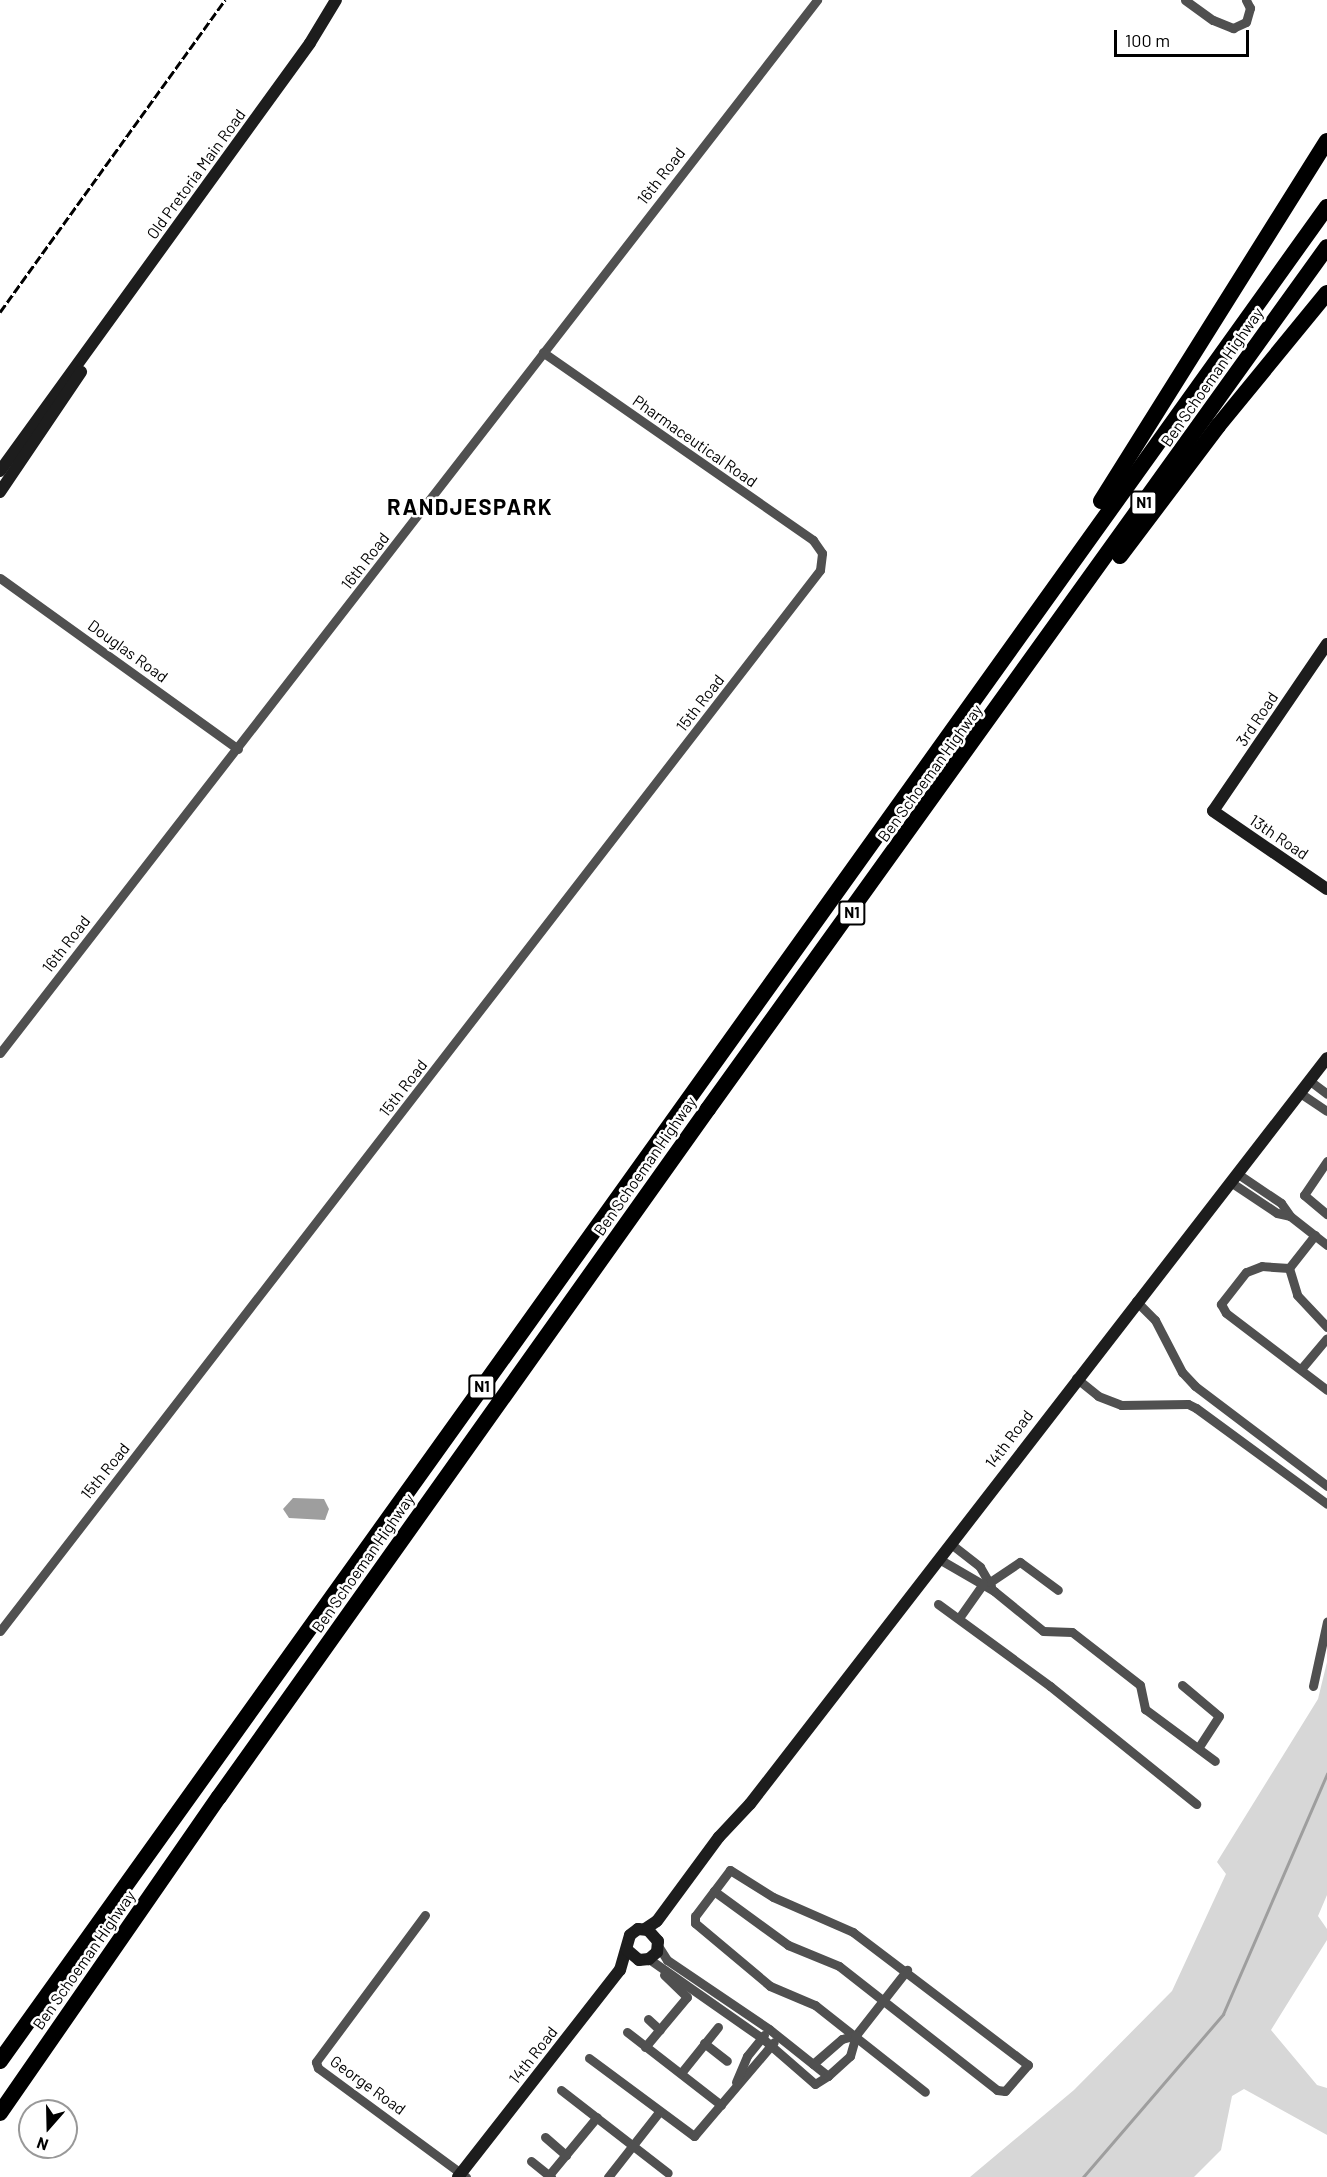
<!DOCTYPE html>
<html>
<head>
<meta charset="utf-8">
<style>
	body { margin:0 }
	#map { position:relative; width:1327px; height:2177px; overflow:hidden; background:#fff; font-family:Barlow,sans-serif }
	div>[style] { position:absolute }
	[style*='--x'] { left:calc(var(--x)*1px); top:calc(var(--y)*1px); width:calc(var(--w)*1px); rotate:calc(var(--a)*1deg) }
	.green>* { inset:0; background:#d7d7d7 }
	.water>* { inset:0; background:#9e9e9e }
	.stream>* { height:3px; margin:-1.5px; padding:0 1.5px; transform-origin:1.5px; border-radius:1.5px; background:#9e9e9e }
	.street>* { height:9px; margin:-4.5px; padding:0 4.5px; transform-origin:4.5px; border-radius:4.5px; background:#505050 }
	.secondary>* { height:12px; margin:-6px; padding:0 6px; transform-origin:6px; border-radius:6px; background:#1d1d1d }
	.highway>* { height:16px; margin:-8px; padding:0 8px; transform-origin:8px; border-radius:8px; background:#000 }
	.rail>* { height:3px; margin-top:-1.5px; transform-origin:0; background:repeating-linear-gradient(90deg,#000 0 9px,transparent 0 12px) }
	span { translate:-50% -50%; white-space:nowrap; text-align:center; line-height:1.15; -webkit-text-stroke:5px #fff; paint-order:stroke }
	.shield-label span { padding:2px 4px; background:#fff; border:2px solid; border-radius:4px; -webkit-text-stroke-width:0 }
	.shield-label { font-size:15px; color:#000; font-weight:700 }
	.street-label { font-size:16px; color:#000 }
	.district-label { font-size:22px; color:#000; font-weight:700; letter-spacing:1.5px }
	.north { position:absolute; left:18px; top:2099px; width:60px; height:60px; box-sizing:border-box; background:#fff; border:2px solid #999; border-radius:50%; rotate:200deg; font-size:16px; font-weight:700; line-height:24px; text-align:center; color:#000 }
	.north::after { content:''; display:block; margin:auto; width:21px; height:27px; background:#000; clip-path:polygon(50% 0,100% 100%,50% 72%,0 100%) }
	.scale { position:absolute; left:1114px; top:30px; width:135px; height:27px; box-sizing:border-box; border:3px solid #000; border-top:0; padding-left:8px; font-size:18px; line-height:21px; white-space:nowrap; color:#000; -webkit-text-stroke:4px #fff; paint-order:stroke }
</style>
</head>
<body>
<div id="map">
	<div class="green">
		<div style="clip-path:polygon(1327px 1662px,1327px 1895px,1318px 1916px,1327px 1929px,1327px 1940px,1271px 2030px,1317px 2085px,1327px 2088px,1327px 2135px,1244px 2089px,1232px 2096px,1221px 2150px,1194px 2177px,970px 2177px,1074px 2090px,1172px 1991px,1226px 1874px,1217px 1862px,1318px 1699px)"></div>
	</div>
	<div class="water">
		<div style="clip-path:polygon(293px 1498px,324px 1499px,329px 1509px,325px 1520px,289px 1518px,283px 1509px)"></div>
	</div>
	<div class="stream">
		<div style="--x:1083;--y:2177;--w:215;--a:-49.3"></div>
		<div style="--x:1223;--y:2014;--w:262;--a:-66.6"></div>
	</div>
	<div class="street">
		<div style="--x:1185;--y:0;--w:34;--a:36"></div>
		<div style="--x:1213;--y:20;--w:22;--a:22"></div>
		<div style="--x:1233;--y:28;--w:14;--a:-25"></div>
		<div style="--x:1246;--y:22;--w:15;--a:-74"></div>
		<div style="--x:1250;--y:8;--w:9;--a:-117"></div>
		<div style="--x:0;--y:578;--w:293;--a:35.7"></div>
		<div style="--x:0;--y:1053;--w:1333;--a:-52.19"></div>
		<div style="--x:1310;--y:1081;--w:21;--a:37"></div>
		<div style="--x:1300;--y:1093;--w:32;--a:34"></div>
		<div style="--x:1327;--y:1161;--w:41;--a:124.1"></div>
		<div style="--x:1304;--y:1195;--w:30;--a:40"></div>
		<div style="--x:1238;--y:1174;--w:52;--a:34"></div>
		<div style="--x:1281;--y:1203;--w:16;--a:55"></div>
		<div style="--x:1290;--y:1216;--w:47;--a:38.1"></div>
		<div style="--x:1232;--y:1183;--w:54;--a:33.7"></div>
		<div style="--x:1277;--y:1213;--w:13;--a:13"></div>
		<div style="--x:1315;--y:1235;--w:42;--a:128.2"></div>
		<div style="--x:1289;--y:1268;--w:27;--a:-176"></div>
		<div style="--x:1262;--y:1266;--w:17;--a:159"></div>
		<div style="--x:1246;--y:1272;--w:41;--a:128"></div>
		<div style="--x:1221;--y:1304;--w:10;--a:61"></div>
		<div style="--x:1226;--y:1313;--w:127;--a:37.3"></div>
		<div style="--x:1289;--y:1268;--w:28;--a:73"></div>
		<div style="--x:1297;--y:1295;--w:44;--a:46.8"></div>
		<div style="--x:1136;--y:1301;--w:27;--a:45"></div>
		<div style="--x:1155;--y:1320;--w:59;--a:62.6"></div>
		<div style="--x:1182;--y:1372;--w:19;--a:47"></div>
		<div style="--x:1195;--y:1386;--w:166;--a:37.1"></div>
		<div style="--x:1301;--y:1369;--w:40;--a:-50"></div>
		<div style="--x:1076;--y:1378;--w:28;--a:39"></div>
		<div style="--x:1098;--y:1396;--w:25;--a:21"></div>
		<div style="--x:1121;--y:1405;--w:67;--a:-0.9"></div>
		<div style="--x:1188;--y:1404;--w:9;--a:27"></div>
		<div style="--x:1196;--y:1408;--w:162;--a:36.2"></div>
		<div style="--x:951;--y:1544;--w:37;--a:38"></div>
		<div style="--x:980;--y:1567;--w:22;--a:60"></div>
		<div style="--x:939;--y:1559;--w:64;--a:30.2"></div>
		<div style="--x:994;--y:1591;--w:63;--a:39.2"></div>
		<div style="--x:1043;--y:1631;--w:29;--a:2"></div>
		<div style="--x:1072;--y:1632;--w:86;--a:37.9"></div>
		<div style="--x:1140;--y:1685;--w:25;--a:78"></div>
		<div style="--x:1145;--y:1709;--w:87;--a:36.6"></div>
		<div style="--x:990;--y:1582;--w:36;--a:-34"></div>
		<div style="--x:1020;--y:1562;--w:47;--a:36.4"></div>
		<div style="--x:938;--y:1604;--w:139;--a:36.2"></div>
		<div style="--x:1050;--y:1686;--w:188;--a:38.9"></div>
		<div style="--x:959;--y:1618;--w:42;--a:-54.8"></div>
		<div style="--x:0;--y:1631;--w:1341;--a:-52.3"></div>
		<div style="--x:820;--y:570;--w:17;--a:-83"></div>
		<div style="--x:822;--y:553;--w:16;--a:-125"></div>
		<div style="--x:813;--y:540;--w:329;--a:-145.2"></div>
		<div style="--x:1182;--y:1685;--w:48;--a:40"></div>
		<div style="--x:1219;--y:1716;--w:38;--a:123"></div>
		<div style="--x:1313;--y:1686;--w:66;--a:-77.7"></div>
		<div style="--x:714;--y:1891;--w:92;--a:36.1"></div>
		<div style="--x:788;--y:1945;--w:55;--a:22.4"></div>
		<div style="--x:839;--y:1966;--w:201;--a:38.1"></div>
		<div style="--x:997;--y:2090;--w:8;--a:7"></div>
		<div style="--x:1005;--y:2091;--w:35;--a:-49"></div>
		<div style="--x:1028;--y:2065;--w:220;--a:-142.8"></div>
		<div style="--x:853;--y:1932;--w:87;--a:-156.4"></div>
		<div style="--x:773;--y:1897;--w:51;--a:-147.9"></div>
		<div style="--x:730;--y:1870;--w:26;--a:127"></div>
		<div style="--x:714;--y:1891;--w:31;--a:127"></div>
		<div style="--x:695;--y:1916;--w:7;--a:90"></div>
		<div style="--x:695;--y:1923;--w:98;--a:40"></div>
		<div style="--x:770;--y:1986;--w:49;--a:22.9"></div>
		<div style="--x:815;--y:2005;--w:140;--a:38.3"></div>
		<div style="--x:425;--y:1915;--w:183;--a:126.6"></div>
		<div style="--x:316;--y:2062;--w:6;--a:72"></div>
		<div style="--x:318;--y:2068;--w:184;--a:36.4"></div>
		<div style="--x:649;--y:1959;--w:138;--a:35"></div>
		<div style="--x:762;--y:2038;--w:70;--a:41"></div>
		<div style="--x:815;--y:2084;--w:15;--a:-32"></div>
		<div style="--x:828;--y:2076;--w:75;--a:-141.5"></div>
		<div style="--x:769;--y:2029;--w:123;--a:-145.9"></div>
		<div style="--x:667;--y:1960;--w:15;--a:-122"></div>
		<div style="--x:648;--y:2019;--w:16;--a:43"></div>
		<div style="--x:627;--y:2032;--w:119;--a:37.8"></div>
		<div style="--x:856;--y:2035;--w:83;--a:-51.9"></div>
		<div style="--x:704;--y:2043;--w:29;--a:38"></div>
		<div style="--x:645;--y:2047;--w:65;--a:-50"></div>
		<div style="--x:687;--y:1997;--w:32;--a:-136"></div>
		<div style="--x:589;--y:2058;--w:131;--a:36.6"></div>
		<div style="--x:694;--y:2136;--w:123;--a:-49.6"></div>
		<div style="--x:813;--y:2064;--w:38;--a:-41"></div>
		<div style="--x:842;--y:2039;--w:15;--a:-16"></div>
		<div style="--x:856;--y:2035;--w:22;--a:106"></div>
		<div style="--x:850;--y:2056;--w:30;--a:138"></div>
		<div style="--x:681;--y:2073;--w:59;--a:-51.2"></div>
		<div style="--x:736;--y:2082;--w:28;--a:-67"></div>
		<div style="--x:747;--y:2056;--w:27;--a:-51"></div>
		<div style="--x:561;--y:2090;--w:135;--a:37.8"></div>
		<div style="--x:545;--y:2137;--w:28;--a:41"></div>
		<div style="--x:531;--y:2161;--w:26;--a:39"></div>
		<div style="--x:549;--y:2175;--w:75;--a:-50.4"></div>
		<div style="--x:608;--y:2177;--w:83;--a:-51.9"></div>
	</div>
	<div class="secondary">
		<div style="--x:0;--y:471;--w:528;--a:-54.08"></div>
		<div style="--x:310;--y:43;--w:50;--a:-58.8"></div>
		<div style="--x:0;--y:492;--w:145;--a:-56"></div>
		<div style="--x:1327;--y:644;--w:202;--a:124.3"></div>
		<div style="--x:1213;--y:811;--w:138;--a:34.4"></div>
		<div style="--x:645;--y:1929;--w:14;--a:-34"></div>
		<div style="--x:657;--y:1921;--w:104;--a:-53.6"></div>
		<div style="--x:719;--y:1837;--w:45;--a:-46.8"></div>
		<div style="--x:750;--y:1804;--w:943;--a:-52.28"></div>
		<div style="--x:458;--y:2177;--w:263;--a:-52"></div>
		<div style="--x:620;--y:1970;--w:36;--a:-74"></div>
		<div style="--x:630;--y:1935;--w:10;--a:-37"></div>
		<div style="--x:638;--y:1929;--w:10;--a:6"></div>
		<div style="--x:648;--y:1930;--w:15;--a:48"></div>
		<div style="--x:658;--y:1941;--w:11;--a:95"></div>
		<div style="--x:657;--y:1952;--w:11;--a:139"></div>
		<div style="--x:649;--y:1959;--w:10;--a:174"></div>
		<div style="--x:639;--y:1960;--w:16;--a:-140"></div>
	</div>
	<div class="highway">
		<div style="--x:1101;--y:501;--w:425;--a:-57.9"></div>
		<div style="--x:1120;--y:556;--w:163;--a:-53"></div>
		<div style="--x:1218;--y:426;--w:172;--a:-50.7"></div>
		<div style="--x:0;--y:2061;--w:2280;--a:-54.41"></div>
		<div style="--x:0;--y:2113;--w:384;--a:-55.3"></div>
		<div style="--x:219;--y:1797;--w:844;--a:-54.6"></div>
		<div style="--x:708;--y:1109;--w:1061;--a:-54.32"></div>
	</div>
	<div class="rail">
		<div style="--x:0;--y:312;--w:385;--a:-54.2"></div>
	</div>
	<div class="shield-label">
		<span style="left:1144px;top:503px">N1</span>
		<span style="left:852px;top:913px">N1</span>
		<span style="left:482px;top:1387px">N1</span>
	</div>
	<div class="street-label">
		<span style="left:196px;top:174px;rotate:-54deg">Old Pretoria Main Road</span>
		<span style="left:661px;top:176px;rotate:-52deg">16th Road</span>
		<span style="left:1212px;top:377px;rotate:-55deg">Ben Schoeman Highway</span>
		<span style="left:695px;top:441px;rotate:35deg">Pharmaceutical Road</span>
		<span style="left:365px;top:561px;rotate:-52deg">16th Road</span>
		<span style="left:128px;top:651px;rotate:36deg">Douglas Road</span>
		<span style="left:700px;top:703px;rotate:-52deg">15th Road</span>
		<span style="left:1257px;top:719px;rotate:-56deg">3rd Road</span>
		<span style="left:930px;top:773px;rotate:-54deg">Ben Schoeman Highway</span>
		<span style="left:1279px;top:837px;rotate:34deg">13th Road</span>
		<span style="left:66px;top:944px;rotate:-52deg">16th Road</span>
		<span style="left:403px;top:1088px;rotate:-52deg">15th Road</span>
		<span style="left:645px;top:1166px;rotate:-55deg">Ben Schoeman Highway</span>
		<span style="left:1009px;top:1439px;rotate:-53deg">14th Road</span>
		<span style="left:105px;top:1471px;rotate:-51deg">15th Road</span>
		<span style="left:363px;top:1563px;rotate:-55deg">Ben Schoeman Highway</span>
		<span style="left:84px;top:1960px;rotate:-55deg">Ben Schoeman Highway</span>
		<span style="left:533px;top:2055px;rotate:-52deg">14th Road</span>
		<span style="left:368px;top:2085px;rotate:36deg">George Road</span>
	</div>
	<div class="district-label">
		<span style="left:470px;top:507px">RANDJESPARK</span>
	</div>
	<div class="north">N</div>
	<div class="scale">100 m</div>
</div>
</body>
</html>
